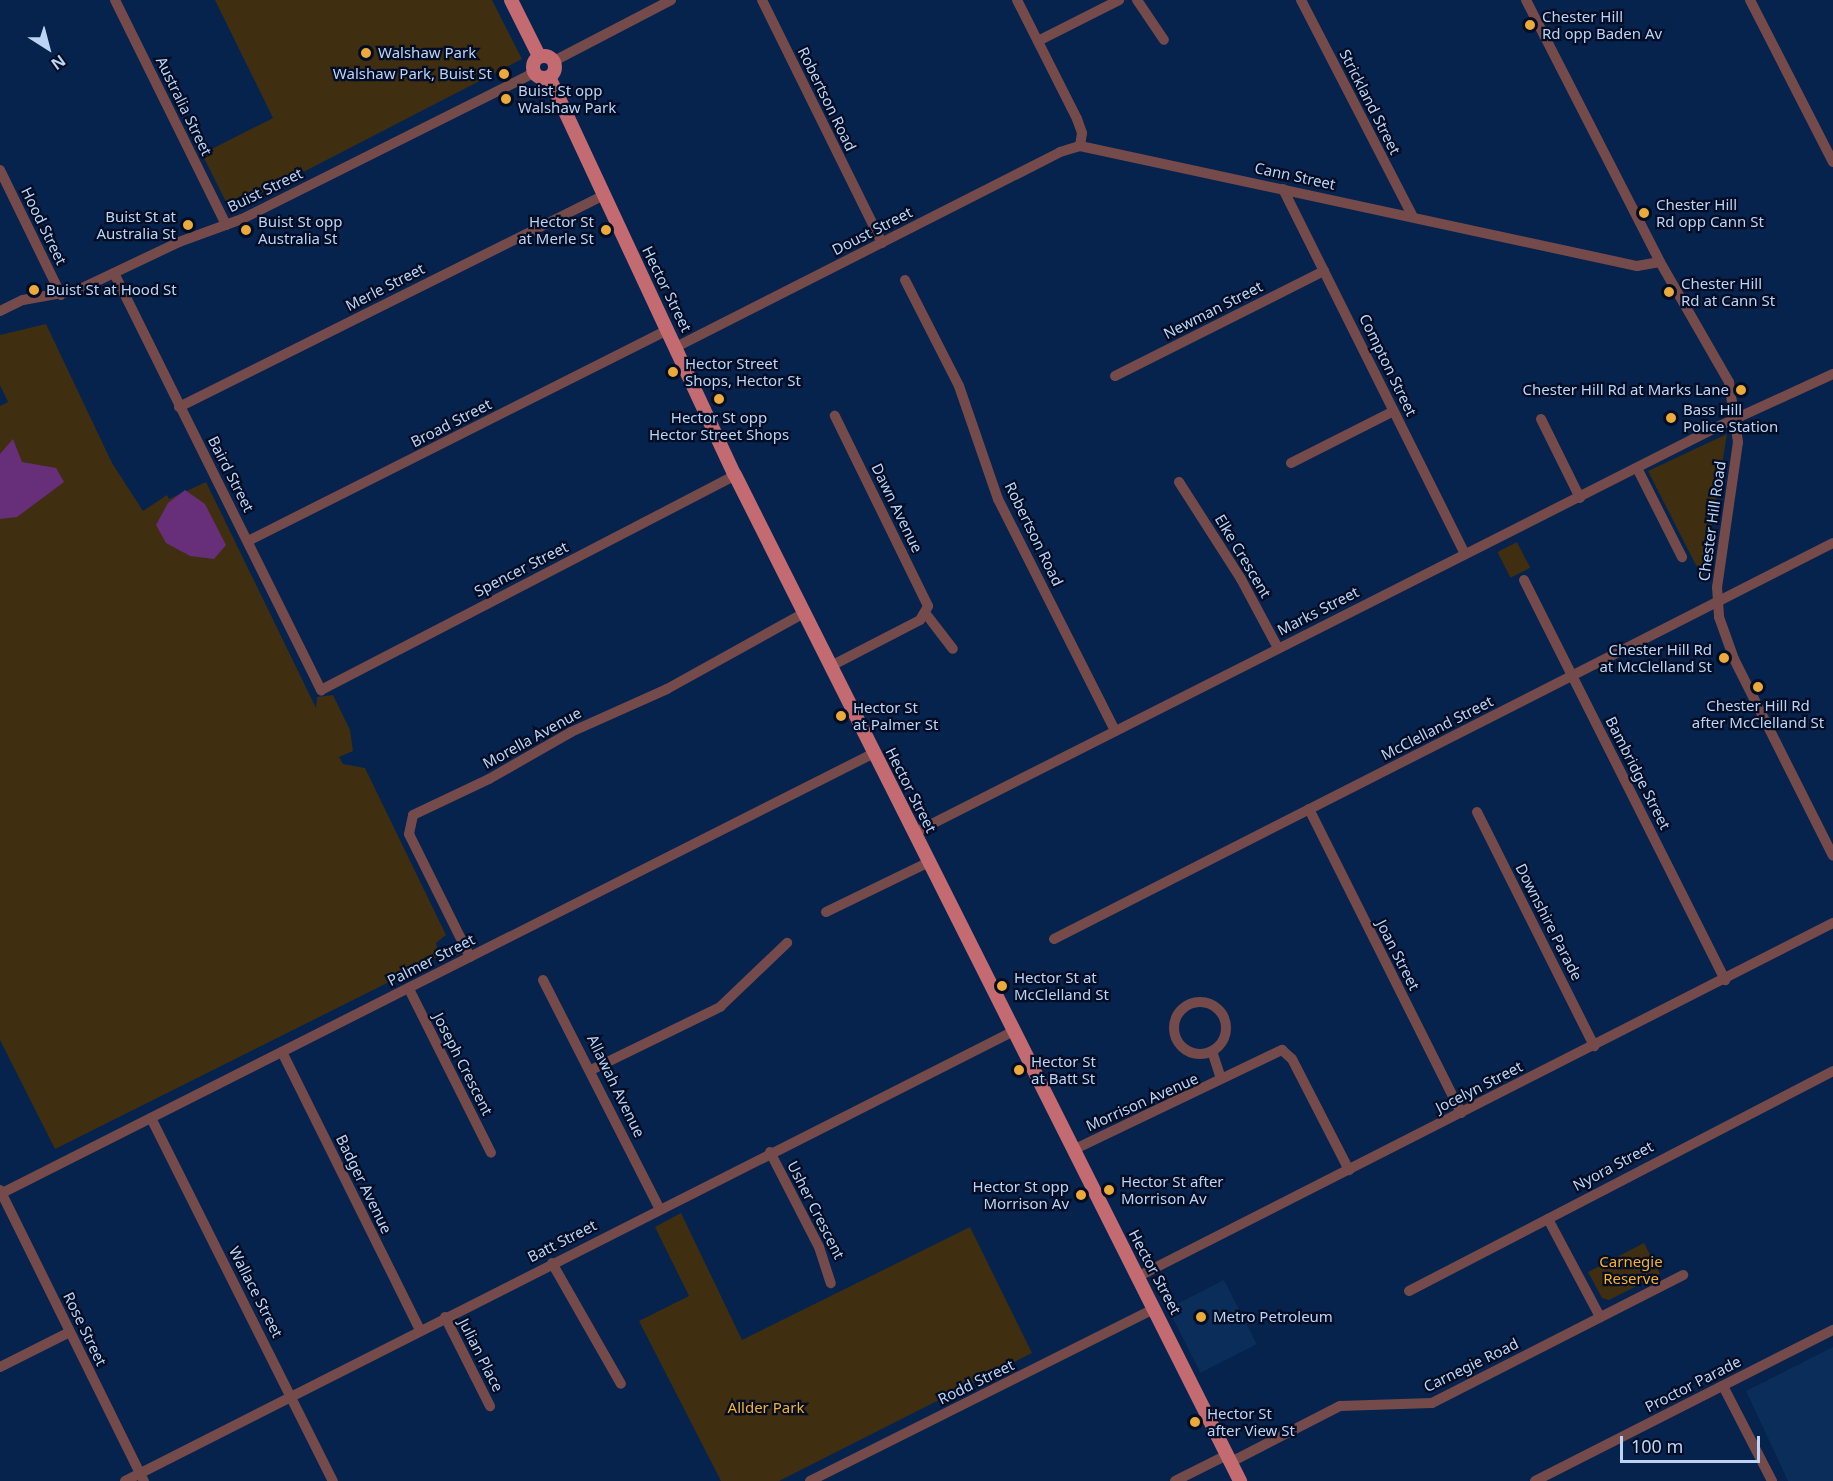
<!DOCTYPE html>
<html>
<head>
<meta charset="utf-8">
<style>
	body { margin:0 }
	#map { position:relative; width:1833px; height:1481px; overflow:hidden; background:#05234c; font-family:"Noto Sans",sans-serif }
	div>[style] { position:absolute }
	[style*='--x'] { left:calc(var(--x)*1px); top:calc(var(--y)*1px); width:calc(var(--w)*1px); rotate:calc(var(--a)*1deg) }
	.built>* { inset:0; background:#0a2d5a; transform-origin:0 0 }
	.green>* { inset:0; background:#402e11; transform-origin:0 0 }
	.water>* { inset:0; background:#672e7a }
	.minor>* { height:10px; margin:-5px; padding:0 5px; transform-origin:5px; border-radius:5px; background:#754a4b }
	.minor>.ring { margin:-5px; padding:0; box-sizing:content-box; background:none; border:10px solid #754a4b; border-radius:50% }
	.major>* { height:14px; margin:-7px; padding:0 7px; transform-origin:7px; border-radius:7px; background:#c46b71 }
	.major>.ring { margin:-7px; padding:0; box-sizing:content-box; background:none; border:14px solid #c46b71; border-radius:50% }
	.dots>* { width:16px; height:16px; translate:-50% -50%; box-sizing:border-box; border:3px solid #010d24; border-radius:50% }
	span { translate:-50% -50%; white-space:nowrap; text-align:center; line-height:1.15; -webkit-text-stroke:4.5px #010d24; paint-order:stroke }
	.poi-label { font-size:15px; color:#bcd3f4 }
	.left { translate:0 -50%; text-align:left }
	.right { translate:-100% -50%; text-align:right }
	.street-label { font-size:15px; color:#bcd3f4 }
	.park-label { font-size:15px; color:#fbb122 }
	.north { position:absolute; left:18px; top:18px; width:60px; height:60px; -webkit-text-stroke:4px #010d24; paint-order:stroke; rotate:144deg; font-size:16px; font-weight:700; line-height:24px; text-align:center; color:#bcd3f4 }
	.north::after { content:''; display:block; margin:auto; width:21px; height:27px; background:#bcd3f4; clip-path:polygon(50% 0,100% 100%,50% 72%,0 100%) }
	.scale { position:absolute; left:1620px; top:1436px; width:140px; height:27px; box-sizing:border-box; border:3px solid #bcd3f4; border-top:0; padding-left:8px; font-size:18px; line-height:21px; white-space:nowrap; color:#bcd3f4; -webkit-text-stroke:4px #010d24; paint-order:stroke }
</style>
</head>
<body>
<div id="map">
	<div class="built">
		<div style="left:1224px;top:1280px;width:72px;height:63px;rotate:63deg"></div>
		<div style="clip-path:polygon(1833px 1347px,1833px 1481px,1788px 1481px,1746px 1391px)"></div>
	</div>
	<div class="green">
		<div style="clip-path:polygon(215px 0,492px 0,522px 59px,230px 210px,202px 154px,273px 118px)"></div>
		<div style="clip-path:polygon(46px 324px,112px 463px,143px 511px,167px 495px,169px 499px,206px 482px,316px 708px,317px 697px,333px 695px,350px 730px,353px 751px,339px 757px,343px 764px,365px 768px,446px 935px,436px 943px,439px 957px,55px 1149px,0 1040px,0 406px,8px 402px,0 385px,0 335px)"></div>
		<div style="clip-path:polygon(1727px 434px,1703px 579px,1648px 471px)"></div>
		<div style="left:1517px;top:542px;width:29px;height:22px;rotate:63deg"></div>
		<div style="clip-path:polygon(681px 1213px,742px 1340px,970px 1227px,1032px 1353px,779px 1481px,721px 1481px,639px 1321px,689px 1296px,655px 1227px)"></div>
		<div style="clip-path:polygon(1644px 1243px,1660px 1274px,1609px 1300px,1602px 1298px,1588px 1272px)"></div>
	</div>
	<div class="water">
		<div style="clip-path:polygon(13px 439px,22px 462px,56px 468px,64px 482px,17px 517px,0 519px,0 454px)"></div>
		<div style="clip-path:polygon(185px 490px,205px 504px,226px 545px,214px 559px,190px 556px,166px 543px,156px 525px,168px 503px)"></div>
	</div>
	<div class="minor">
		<div style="--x:115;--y:0;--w:251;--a:63.7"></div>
		<div style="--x:762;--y:0;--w:271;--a:63.7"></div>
		<div style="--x:1017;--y:0;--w:133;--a:63.2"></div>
		<div style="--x:1077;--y:119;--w:15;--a:70"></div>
		<div style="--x:1082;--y:133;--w:13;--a:99"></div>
		<div style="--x:1137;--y:0;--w:48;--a:56"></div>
		<div style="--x:1301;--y:0;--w:244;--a:62.7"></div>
		<div style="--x:1526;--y:0;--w:294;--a:62.9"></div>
		<div style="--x:1660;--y:262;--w:138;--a:60.1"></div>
		<div style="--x:1729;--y:382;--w:61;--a:81.5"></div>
		<div style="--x:1738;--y:442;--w:147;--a:98.2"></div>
		<div style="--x:1717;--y:587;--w:30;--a:86"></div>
		<div style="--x:1719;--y:617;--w:45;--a:70.3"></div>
		<div style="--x:1734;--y:659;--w:220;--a:63.3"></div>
		<div style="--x:1750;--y:0;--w:182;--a:62.9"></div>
		<div style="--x:1038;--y:41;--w:91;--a:-26.8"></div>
		<div style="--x:554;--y:61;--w:132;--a:-27.5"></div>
		<div style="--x:0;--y:170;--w:139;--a:64"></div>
		<div style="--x:1283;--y:189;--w:408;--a:63.5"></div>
		<div style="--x:114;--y:273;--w:466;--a:63.6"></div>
		<div style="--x:321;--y:690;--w:466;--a:-27.4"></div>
		<div style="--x:905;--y:280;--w:119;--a:63"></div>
		<div style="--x:959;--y:386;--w:120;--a:71"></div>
		<div style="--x:998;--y:499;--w:260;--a:63.2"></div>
		<div style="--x:0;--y:311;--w:25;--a:-26"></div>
		<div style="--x:23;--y:300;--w:56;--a:-10.3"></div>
		<div style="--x:78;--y:290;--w:112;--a:-25.4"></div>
		<div style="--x:179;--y:242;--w:67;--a:-20.1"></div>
		<div style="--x:242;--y:219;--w:326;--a:-26.6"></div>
		<div style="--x:678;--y:346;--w:428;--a:-26.9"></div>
		<div style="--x:1060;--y:152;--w:21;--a:-17"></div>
		<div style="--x:1080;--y:146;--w:570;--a:12.16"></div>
		<div style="--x:1637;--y:266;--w:23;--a:-10"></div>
		<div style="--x:1115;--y:376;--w:234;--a:-26.7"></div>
		<div style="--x:179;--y:407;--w:476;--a:-26.5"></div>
		<div style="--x:1541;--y:419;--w:88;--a:63.7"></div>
		<div style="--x:1291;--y:463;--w:115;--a:-26.8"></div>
		<div style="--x:1637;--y:468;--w:100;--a:63.2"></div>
		<div style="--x:1179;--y:482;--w:115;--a:57.4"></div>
		<div style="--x:1241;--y:579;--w:78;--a:61.8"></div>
		<div style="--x:248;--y:541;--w:469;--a:-26.7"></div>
		<div style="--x:1524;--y:580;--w:448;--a:63.3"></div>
		<div style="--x:926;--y:614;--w:44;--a:52.4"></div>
		<div style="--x:831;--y:666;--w:100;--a:-27.3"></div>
		<div style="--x:920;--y:620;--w:16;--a:-60"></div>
		<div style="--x:928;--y:606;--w:212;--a:-116.1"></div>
		<div style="--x:1309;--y:809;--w:340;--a:63.4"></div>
		<div style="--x:1477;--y:812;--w:262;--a:63.4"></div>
		<div style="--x:914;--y:833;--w:898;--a:-26.82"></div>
		<div style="--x:1715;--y:428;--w:130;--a:-24.6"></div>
		<div style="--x:826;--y:912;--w:114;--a:-25.9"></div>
		<div style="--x:1054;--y:939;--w:874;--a:-26.95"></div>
		<div style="--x:470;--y:957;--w:137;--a:-116.4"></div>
		<div style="--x:409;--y:834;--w:19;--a:-78"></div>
		<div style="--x:413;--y:815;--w:84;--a:-25.3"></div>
		<div style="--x:489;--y:779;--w:95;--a:-29.8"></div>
		<div style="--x:571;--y:732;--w:105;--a:-24.1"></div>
		<div style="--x:667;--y:689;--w:157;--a:-29"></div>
		<div style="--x:543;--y:980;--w:256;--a:63"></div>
		<div style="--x:409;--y:989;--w:183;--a:63.4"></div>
		<div class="ring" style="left:1174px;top:1002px;width:42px;height:42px"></div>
		<div style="--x:1212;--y:1051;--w:28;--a:72"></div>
		<div style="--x:282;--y:1052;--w:310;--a:63.6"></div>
		<div style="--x:591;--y:1070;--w:144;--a:-26"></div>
		<div style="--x:720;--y:1007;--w:93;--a:-43.7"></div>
		<div style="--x:151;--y:1118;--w:406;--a:63.4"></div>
		<div style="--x:1073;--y:1150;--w:232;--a:-25.6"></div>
		<div style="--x:1282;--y:1050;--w:13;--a:42"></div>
		<div style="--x:1292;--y:1059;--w:125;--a:62.8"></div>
		<div style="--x:770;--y:1152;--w:107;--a:62.7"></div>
		<div style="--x:819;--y:1247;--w:38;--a:72"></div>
		<div style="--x:0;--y:1190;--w:325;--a:63.7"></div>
		<div style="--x:2;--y:1193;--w:977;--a:-26.77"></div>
		<div style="--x:1548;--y:1219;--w:111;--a:62"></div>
		<div style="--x:552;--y:1263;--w:139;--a:60.3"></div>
		<div style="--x:1139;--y:1276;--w:779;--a:-26.96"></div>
		<div style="--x:1409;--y:1291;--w:478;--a:-27.4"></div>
		<div style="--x:445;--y:1317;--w:100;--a:63.2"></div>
		<div style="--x:0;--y:1367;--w:78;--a:-26.6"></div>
		<div style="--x:1723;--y:1386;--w:107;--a:62.7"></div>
		<div style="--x:1231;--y:1462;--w:123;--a:-27.2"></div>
		<div style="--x:1340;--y:1406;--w:92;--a:-1.9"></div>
		<div style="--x:1432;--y:1403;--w:282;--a:-27"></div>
		<div style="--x:125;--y:1481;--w:996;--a:-26.85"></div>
		<div style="--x:810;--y:1481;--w:386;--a:-26.6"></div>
		<div style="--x:1175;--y:1481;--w:58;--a:-26.6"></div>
		<div style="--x:1535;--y:1481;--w:334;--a:-26.9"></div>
	</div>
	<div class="major">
		<div style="--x:511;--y:0;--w:63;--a:63.4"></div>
		<div class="ring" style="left:533px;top:56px;width:8px;height:8px"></div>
		<div style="--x:549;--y:77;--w:439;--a:65"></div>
		<div style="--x:735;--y:475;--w:1126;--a:63.34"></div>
	</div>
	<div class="dots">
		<div style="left:1530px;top:25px;background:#ebaa39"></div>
		<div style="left:366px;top:53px;background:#ebaa39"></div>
		<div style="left:504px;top:74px;background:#ebaa39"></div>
		<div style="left:506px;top:99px;background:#ebaa39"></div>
		<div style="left:1644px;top:213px;background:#ebaa39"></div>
		<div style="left:188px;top:225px;background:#ebaa39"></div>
		<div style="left:246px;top:230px;background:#ebaa39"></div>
		<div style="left:606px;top:230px;background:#ebaa39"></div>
		<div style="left:34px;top:290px;background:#ebaa39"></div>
		<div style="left:1669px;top:292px;background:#ebaa39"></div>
		<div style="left:673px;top:372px;background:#ebaa39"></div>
		<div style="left:1741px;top:390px;background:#ebaa39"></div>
		<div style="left:719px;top:399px;background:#ebaa39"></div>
		<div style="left:1671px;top:418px;background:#ebaa39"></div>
		<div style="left:1724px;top:658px;background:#ebaa39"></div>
		<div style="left:1758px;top:687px;background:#ebaa39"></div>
		<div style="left:841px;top:716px;background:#ebaa39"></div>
		<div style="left:1002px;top:986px;background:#ebaa39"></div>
		<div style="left:1019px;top:1070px;background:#ebaa39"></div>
		<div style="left:1109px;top:1190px;background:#ebaa39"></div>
		<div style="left:1081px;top:1195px;background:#ebaa39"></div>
		<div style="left:1201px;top:1317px;background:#ebaa39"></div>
		<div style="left:1195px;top:1422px;background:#ebaa39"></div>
	</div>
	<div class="poi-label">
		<span class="left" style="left:1542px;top:25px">Chester Hill<br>Rd opp Baden Av</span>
		<span class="left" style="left:378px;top:53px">Walshaw Park</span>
		<span class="right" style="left:492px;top:74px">Walshaw Park, Buist St</span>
		<span class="left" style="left:518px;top:99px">Buist St opp<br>Walshaw Park</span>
		<span class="left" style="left:1656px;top:213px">Chester Hill<br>Rd opp Cann St</span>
		<span class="right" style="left:176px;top:225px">Buist St at<br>Australia St</span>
		<span class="left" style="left:258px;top:230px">Buist St opp<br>Australia St</span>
		<span class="right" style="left:594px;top:230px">Hector St<br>at Merle St</span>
		<span class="left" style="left:1681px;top:292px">Chester Hill<br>Rd at Cann St</span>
		<span class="left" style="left:46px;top:290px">Buist St at Hood St</span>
		<span class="left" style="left:685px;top:372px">Hector Street<br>Shops, Hector St</span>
		<span class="right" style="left:1729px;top:390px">Chester Hill Rd at Marks Lane</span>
		<span class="left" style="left:1683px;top:418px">Bass Hill<br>Police Station</span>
		<span style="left:719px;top:426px">Hector St opp<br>Hector Street Shops</span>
		<span class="right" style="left:1712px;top:658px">Chester Hill Rd<br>at McClelland St</span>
		<span style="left:1758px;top:714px">Chester Hill Rd<br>after McClelland St</span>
		<span class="left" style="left:853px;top:716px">Hector St<br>at Palmer St</span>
		<span class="left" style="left:1014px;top:986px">Hector St at<br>McClelland St</span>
		<span class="left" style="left:1031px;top:1070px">Hector St<br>at Batt St</span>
		<span class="left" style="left:1121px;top:1190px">Hector St after<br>Morrison Av</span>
		<span class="right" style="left:1069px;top:1195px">Hector St opp<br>Morrison Av</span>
		<span class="left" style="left:1213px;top:1317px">Metro Petroleum</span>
		<span class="left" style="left:1207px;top:1422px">Hector St<br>after View St</span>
	</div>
	<div class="street-label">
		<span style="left:827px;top:99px;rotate:64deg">Robertson Road</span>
		<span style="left:1370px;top:102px;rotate:63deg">Strickland Street</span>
		<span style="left:184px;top:106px;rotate:64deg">Australia Street</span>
		<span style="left:1295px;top:176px;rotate:12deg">Cann Street</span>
		<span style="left:265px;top:190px;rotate:-26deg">Buist Street</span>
		<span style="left:44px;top:226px;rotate:64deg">Hood Street</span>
		<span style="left:872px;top:231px;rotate:-27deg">Doust Street</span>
		<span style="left:385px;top:287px;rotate:-27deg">Merle Street</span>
		<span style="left:667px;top:289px;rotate:64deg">Hector Street</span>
		<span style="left:1213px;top:310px;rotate:-27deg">Newman Street</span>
		<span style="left:1388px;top:365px;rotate:64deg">Compton Street</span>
		<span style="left:451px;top:423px;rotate:-27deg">Broad Street</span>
		<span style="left:231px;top:474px;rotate:63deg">Baird Street</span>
		<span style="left:897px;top:508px;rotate:64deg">Dawn Avenue</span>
		<span style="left:1712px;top:521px;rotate:-82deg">Chester Hill Road</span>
		<span style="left:1034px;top:534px;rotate:64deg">Robertson Road</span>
		<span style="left:1243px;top:556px;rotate:59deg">Elke Crescent</span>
		<span style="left:521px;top:569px;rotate:-27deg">Spencer Street</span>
		<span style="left:1318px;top:611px;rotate:-27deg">Marks Street</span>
		<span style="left:1437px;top:728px;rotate:-27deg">McClelland Street</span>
		<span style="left:532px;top:738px;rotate:-29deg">Morella Avenue</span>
		<span style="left:1638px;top:773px;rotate:63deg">Bambridge Street</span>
		<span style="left:911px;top:790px;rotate:63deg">Hector Street</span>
		<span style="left:1549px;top:922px;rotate:63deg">Downshire Parade</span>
		<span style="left:1398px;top:955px;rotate:63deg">Joan Street</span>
		<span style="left:431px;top:960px;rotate:-27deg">Palmer Street</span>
		<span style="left:463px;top:1064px;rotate:63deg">Joseph Crescent</span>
		<span style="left:616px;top:1086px;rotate:64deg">Allawah Avenue</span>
		<span style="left:1479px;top:1087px;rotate:-27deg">Jocelyn Street</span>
		<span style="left:1142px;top:1102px;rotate:-24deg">Morrison Avenue</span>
		<span style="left:1613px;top:1166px;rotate:-28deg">Nyora Street</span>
		<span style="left:364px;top:1184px;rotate:64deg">Badger Avenue</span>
		<span style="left:816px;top:1210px;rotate:63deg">Usher Crescent</span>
		<span style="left:562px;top:1241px;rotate:-27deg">Batt Street</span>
		<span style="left:1155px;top:1272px;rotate:62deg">Hector Street</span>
		<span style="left:256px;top:1292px;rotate:63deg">Wallace Street</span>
		<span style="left:85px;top:1329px;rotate:64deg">Rose Street</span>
		<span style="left:481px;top:1355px;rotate:63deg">Julian Place</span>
		<span style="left:1471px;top:1365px;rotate:-26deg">Carnegie Road</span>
		<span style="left:976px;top:1382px;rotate:-26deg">Rodd Street</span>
		<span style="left:1693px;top:1384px;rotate:-27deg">Proctor Parade</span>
	</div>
	<div class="park-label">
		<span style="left:1631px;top:1270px">Carnegie<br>Reserve</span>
		<span style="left:766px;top:1408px">Allder Park</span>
	</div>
	<div class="north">N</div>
	<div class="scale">100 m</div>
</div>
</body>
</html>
